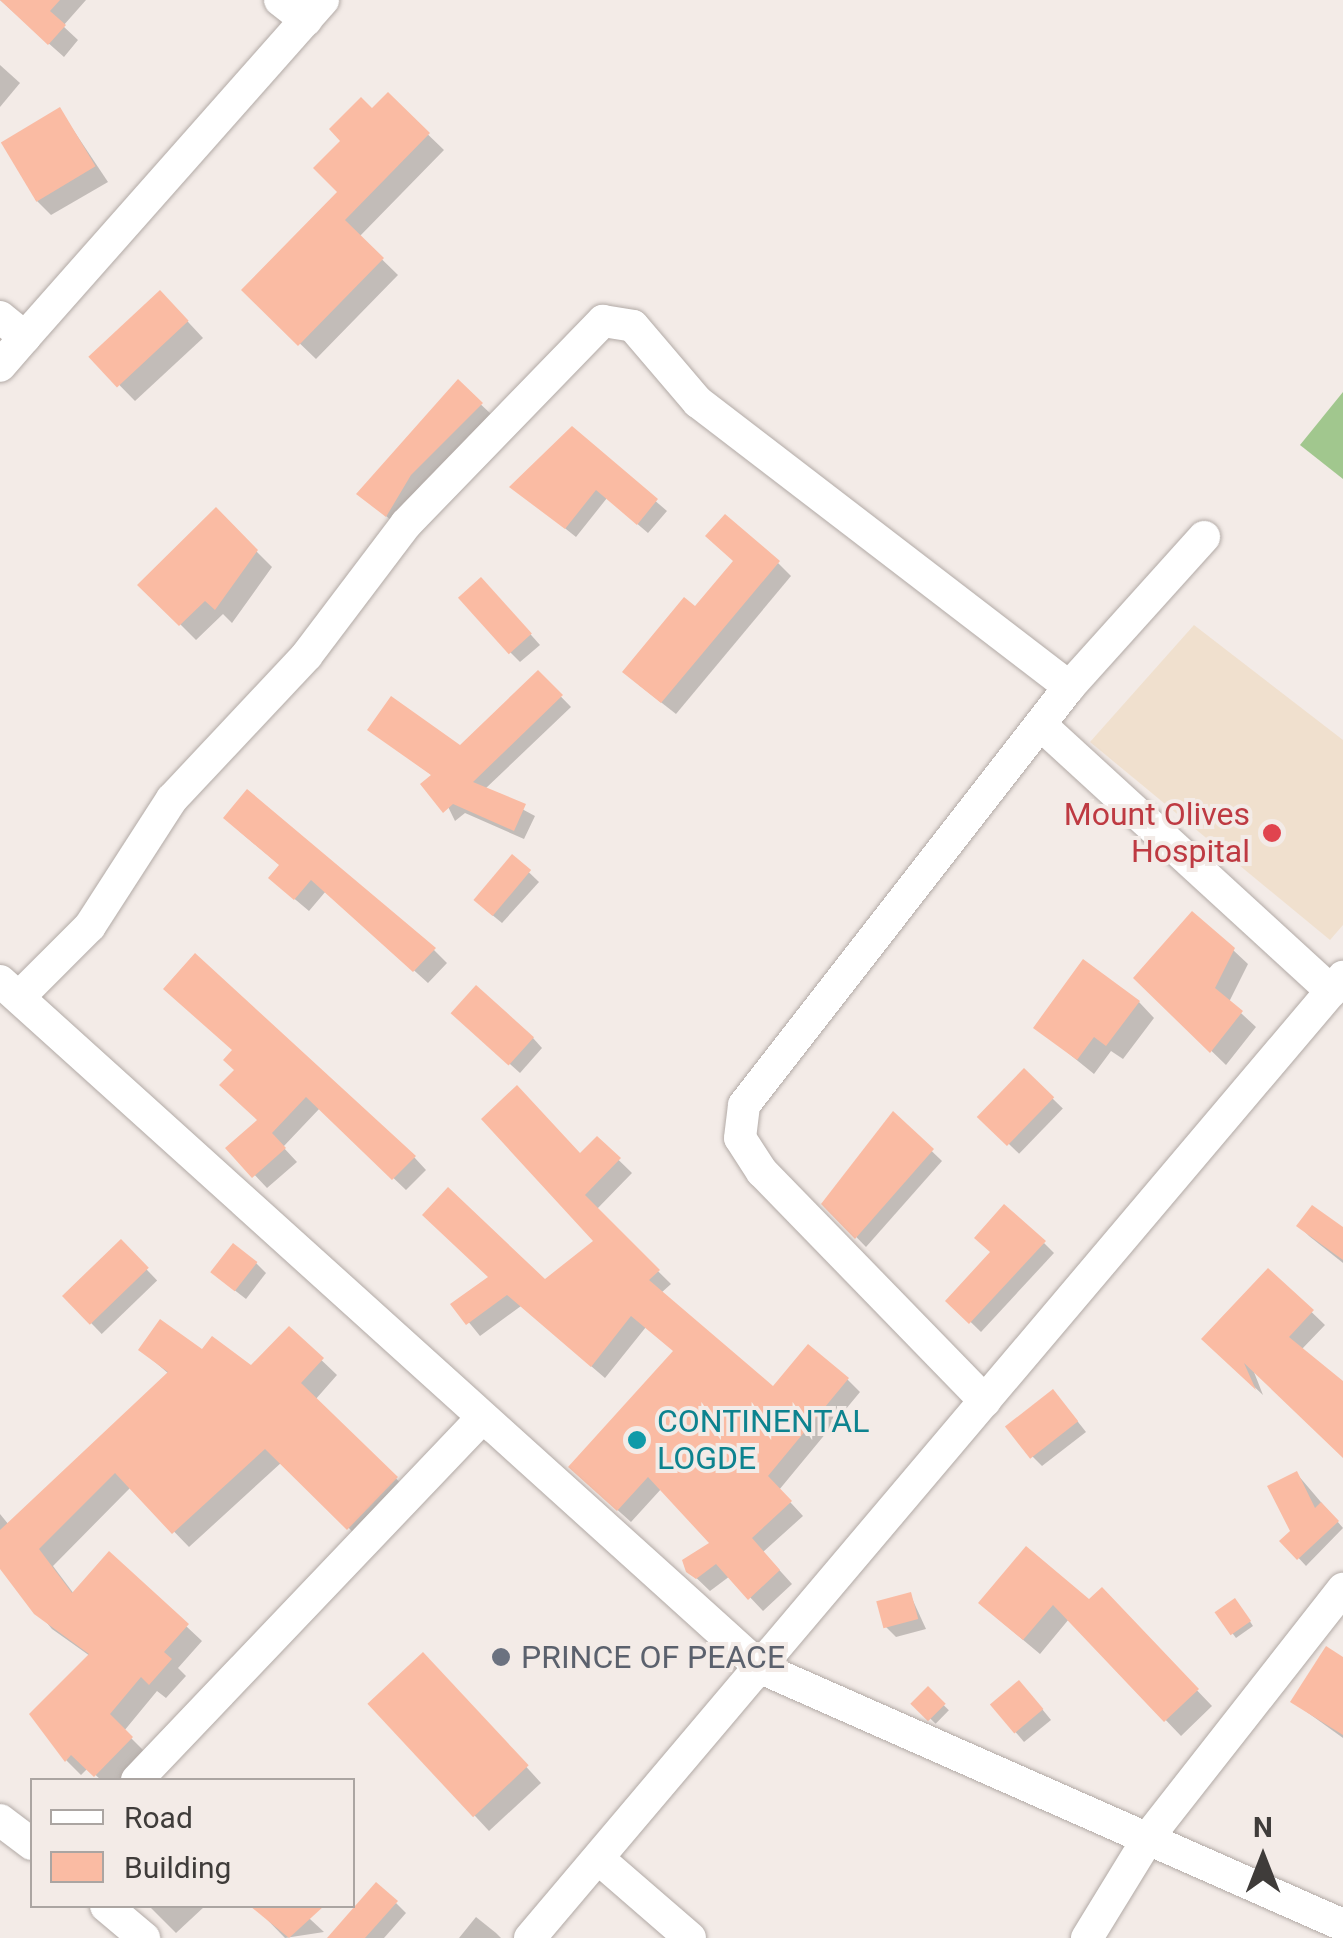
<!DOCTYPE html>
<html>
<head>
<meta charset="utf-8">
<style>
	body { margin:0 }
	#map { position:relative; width:1343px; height:1938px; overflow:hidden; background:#f3ebe7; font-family:Roboto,sans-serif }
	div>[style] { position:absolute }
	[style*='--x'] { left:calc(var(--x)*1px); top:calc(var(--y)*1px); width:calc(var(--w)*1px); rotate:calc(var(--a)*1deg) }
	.medical>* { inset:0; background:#f0e0ce }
	.green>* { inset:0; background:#a1c78e }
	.shadow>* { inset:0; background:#0003; transform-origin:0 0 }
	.building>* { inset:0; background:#fabba3; transform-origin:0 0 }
	.roads { filter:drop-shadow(0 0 2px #b2aaa6) drop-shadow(0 0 2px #b2aaa6) }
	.street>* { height:32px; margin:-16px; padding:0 16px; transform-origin:16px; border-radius:16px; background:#fff }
	.dots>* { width:28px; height:28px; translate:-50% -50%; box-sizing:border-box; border:5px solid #f3ebe7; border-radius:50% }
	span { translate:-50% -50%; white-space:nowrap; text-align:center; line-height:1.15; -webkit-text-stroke:8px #f3ebe7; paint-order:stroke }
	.health-label { font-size:32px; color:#be3a42 }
	.right { translate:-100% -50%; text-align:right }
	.culture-label { font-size:32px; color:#0d838f }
	.left { translate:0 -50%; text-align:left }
	.worship-label { font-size:32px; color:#5b616d }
	.legend { position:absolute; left:30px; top:1778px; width:325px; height:130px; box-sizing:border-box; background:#f3ebe7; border:2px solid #aba5a2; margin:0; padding:12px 18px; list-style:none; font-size:30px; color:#3f3c3a }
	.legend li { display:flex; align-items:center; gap:20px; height:50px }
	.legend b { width:50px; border:2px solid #aba5a2 }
	.north { position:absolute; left:1213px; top:1808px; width:100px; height:100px; -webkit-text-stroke:8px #f3ebe7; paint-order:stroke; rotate:0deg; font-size:28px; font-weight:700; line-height:40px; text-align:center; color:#3f3c3a }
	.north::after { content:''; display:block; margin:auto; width:35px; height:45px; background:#3f3c3a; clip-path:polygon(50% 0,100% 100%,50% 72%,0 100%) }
</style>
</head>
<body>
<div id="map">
	<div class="medical">
		<div style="clip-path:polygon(1194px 625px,1343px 740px,1343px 925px,1330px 940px,1090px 742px)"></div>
	</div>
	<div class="green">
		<div style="clip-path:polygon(1343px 392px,1343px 479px,1300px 445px)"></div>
	</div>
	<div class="shadow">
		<div style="clip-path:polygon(0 0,86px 0,63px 26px,78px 40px,64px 57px)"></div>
		<div style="clip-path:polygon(0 65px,20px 83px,0 107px)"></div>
		<div style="clip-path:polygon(388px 96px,444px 150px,359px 237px,398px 275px,316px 359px,244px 290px,340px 192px,344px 141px)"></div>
		<div style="clip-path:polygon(60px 110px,108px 182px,51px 215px,35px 199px)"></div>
		<div style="clip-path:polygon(176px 309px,203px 338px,135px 401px,92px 357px)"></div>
		<div style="clip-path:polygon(458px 383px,491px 414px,421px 485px,397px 525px,370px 503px)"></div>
		<div style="clip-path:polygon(573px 430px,667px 511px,648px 533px,607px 498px,576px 537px,512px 486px)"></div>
		<div style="clip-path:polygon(216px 511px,272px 567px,232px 623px,223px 614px,196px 640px,141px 585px)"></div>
		<div style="clip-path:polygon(778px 563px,791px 576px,676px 714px,639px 685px,695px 609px)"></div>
		<div style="clip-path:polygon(491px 590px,540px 645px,520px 662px,510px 652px)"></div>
		<div style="clip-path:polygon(538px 673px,571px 707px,485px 789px,535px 816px,524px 839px,465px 813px,455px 821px,433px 776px,370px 730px,461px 748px)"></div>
		<div style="clip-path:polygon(239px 831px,434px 950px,447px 963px,428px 983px,326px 891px,309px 911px,284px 890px,281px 866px)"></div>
		<div style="clip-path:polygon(513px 857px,539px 882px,502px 923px,485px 909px)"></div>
		<div style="clip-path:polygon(1233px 950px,1248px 964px,1229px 1002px,1256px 1027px,1226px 1065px,1136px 978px)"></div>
		<div style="clip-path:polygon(1139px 1002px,1154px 1018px,1123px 1059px,1111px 1051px,1094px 1074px,1036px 1027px)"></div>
		<div style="clip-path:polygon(464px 1023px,533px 1038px,542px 1048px,520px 1073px)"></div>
		<div style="clip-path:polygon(235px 1051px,414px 1157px,426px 1170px,406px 1190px,320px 1108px,283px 1147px,297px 1162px,267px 1188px,229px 1148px,260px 1120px)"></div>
		<div style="left:1024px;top:1071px;width:54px;height:63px;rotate:44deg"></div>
		<div style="clip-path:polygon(893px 1114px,942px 1161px,866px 1247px,824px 1204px)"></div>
		<div style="clip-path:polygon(484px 1119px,581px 1156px,597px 1139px,632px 1173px,596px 1210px,671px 1284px,661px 1293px,773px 1389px,847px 1379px,860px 1392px,779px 1490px,803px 1516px,763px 1552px,792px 1584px,763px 1611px,730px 1576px,710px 1591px,688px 1570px,713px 1544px,662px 1488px,631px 1522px,584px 1480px,676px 1352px,646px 1327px,605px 1378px,521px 1306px,480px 1336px,454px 1304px,544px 1282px,596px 1242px)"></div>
		<div style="clip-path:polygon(1299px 1226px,1343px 1227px,1343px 1263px,1309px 1236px)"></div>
		<div style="left:121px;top:1243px;width:52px;height:77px;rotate:46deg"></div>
		<div style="clip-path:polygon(1044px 1243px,1054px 1253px,981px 1332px,949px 1301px)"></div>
		<div style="clip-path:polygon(256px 1263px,266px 1273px,246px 1299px,224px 1282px)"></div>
		<div style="clip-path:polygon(1269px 1271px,1325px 1325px,1301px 1350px,1343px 1385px,1343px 1455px,1252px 1367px,1263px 1395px,1217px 1352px)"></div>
		<div style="clip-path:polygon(289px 1329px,337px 1375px,315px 1400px,412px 1494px,364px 1543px,282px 1462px,189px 1547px,131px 1487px,53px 1566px,74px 1594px,109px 1554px,202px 1641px,178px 1668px,186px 1676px,166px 1698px,157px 1691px,124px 1731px,147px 1754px,120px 1780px,101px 1780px,88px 1768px,81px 1775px,66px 1760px,90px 1656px,52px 1629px,0 1567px,0 1514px,9px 1525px,169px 1374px,141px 1350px,203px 1353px,252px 1369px)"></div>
		<div style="clip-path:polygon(1063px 1403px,1086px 1432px,1042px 1466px,1032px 1456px)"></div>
		<div style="clip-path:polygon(1297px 1474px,1343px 1528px,1306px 1566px,1283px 1541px,1293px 1532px)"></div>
		<div style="clip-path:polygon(1027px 1550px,1090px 1602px,1102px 1591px,1212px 1706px,1181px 1736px,1069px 1619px,1040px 1654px,997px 1618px)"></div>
		<div style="clip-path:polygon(910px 1594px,926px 1629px,896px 1637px,886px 1627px)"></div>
		<div style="clip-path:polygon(1239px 1605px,1253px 1626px,1236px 1638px,1217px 1613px)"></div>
		<div style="clip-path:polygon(1343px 1660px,1343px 1738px,1293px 1702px)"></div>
		<div style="clip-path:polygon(438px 1670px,541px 1783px,489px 1831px,370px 1703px)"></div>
		<div style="left:928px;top:1690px;width:29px;height:19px;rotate:44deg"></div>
		<div style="clip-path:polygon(1029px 1693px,1051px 1720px,1024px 1742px,992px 1704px)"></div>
		<div style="clip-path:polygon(396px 1903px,406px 1913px,384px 1938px,346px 1938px)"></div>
		<div style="clip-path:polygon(149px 1906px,205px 1906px,176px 1933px)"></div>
		<div style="clip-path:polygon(254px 1906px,296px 1906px,324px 1932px,285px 1938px)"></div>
		<div style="clip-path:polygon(476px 1917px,496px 1933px,501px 1938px,459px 1938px)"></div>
	</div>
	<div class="building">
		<div style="clip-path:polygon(0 0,60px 0,50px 11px,66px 25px,48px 45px)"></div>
		<div style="clip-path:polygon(388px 92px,430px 133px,345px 220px,384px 258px,298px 346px,241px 290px,337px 192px,313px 168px,340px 141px,329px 129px,361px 97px,372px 108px)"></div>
		<div style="left:60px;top:107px;width:69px;height:69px;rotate:59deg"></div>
		<div style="left:160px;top:290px;width:42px;height:98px;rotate:47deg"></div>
		<div style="clip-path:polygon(458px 379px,483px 403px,411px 475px,386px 517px,356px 494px)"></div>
		<div style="clip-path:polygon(572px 426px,658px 499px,637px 525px,596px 490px,565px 529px,509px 487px)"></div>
		<div style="clip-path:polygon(216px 507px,258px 550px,215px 610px,205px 601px,179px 626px,137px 585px)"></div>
		<div style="clip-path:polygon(725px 514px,780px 561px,661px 703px,622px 672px,684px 597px,695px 606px,733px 561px,705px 536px)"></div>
		<div style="left:481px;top:577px;width:76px;height:31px;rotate:48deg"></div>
		<div style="clip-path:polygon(538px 670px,563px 695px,473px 782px,526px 804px,514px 831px,453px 804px,443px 813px,420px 784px,431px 775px,367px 730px,391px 696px,460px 745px)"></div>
		<div style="clip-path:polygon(247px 789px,436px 948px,413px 972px,311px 880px,294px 900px,268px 878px,279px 865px,223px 818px)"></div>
		<div style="left:512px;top:854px;width:25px;height:60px;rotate:40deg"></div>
		<div style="clip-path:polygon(1192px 911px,1235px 948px,1215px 988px,1243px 1011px,1210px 1053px,1133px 978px)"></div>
		<div style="clip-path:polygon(195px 953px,416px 1156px,392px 1180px,306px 1097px,272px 1133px,286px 1148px,252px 1178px,225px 1148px,257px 1120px,219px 1085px,234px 1070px,223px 1060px,232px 1050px,163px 989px)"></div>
		<div style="clip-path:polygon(1083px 959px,1140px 1001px,1106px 1046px,1094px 1037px,1077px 1060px,1033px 1028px)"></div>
		<div style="left:476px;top:985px;width:78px;height:38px;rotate:42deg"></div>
		<div style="left:1024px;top:1068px;width:42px;height:68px;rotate:44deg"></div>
		<div style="clip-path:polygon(517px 1085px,580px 1153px,597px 1136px,621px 1158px,585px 1195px,660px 1270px,649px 1280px,773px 1386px,808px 1344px,849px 1378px,768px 1476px,792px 1501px,752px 1538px,780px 1570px,748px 1600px,716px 1564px,696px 1579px,686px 1572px,682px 1560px,709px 1543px,648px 1477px,617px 1511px,568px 1467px,673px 1351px,631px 1316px,591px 1367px,507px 1295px,466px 1325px,450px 1304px,488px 1277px,422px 1215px,448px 1187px,545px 1279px,593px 1241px,481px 1119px)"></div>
		<div style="clip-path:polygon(893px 1111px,934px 1149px,855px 1239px,821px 1204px)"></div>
		<div style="clip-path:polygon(1004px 1204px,1046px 1241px,969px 1324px,945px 1301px,990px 1252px,974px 1238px)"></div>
		<div style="clip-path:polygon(1312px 1205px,1343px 1227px,1343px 1260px,1296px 1226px)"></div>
		<div style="left:121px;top:1239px;width:40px;height:82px;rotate:46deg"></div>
		<div style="left:233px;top:1243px;width:31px;height:37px;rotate:38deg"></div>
		<div style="clip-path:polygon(1268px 1268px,1314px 1310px,1289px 1337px,1343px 1381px,1343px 1458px,1244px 1363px,1256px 1390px,1201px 1339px)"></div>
		<div style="clip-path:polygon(160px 1319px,202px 1349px,212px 1336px,251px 1365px,289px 1326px,324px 1358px,301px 1383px,398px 1477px,347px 1530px,265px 1449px,172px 1534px,115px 1473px,39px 1549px,72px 1593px,109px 1551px,189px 1624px,164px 1652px,172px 1659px,149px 1685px,141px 1677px,110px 1714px,133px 1737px,94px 1777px,71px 1755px,65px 1762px,29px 1714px,89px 1654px,34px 1614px,0 1569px,0 1530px,168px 1372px,138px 1350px)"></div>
		<div style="left:1053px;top:1389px;width:41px;height:61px;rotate:52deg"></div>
		<div style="clip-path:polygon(1297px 1471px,1315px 1508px,1321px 1502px,1339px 1521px,1297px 1560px,1279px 1541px,1290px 1531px,1267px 1486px)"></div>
		<div style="clip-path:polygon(1026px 1546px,1089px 1599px,1102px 1587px,1199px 1689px,1164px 1722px,1053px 1605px,1023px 1640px,978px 1603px)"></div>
		<div style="left:911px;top:1592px;width:28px;height:36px;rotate:75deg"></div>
		<div style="left:1235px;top:1598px;width:28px;height:25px;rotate:55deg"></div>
		<div style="clip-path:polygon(1326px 1646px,1343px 1657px,1343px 1735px,1290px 1702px)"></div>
		<div style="left:423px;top:1652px;width:155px;height:76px;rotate:47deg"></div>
		<div style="left:1019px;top:1680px;width:38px;height:38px;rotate:50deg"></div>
		<div style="left:928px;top:1686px;width:25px;height:25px;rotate:45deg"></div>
		<div style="clip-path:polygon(376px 1882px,398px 1901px,365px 1938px,327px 1938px)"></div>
		<div style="clip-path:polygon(250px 1906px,324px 1906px,289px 1938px)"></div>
	</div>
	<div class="roads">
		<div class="street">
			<div style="--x:280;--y:0;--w:33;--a:38"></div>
			<div style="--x:0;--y:317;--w:32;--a:39"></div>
			<div style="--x:25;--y:337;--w:38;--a:131"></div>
			<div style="--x:25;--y:337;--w:450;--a:-48.5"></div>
			<div style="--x:1041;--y:725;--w:394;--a:42.5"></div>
			<div style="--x:0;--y:981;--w:1025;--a:42.07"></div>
			<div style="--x:761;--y:1668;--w:636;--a:23.83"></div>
			<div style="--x:19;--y:997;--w:100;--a:-45"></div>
			<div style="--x:90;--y:926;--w:151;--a:-57.2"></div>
			<div style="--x:172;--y:799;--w:197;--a:-46.8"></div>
			<div style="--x:307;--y:655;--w:164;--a:-52.9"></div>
			<div style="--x:406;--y:524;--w:283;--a:-45.9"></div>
			<div style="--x:603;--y:321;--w:30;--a:9"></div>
			<div style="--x:633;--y:326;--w:100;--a:49.5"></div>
			<div style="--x:698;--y:402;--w:468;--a:37.5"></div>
			<div style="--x:985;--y:1401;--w:320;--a:-134.2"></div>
			<div style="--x:762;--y:1172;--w:40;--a:-122.9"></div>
			<div style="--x:740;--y:1138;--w:33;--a:-83"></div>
			<div style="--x:744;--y:1105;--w:529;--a:-52.13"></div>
			<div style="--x:1069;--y:687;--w:202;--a:-48"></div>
			<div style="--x:137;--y:1780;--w:501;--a:-46.37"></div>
			<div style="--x:0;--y:1820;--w:40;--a:37"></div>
			<div style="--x:600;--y:1860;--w:119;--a:40.9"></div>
			<div style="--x:106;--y:1906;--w:50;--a:40.1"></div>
			<div style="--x:530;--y:1938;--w:1259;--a:-49.77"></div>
			<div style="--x:1087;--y:1938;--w:121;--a:-58.5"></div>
			<div style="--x:1150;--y:1835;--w:313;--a:-51.9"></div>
		</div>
	</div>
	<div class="dots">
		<div style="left:1272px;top:833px;background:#e0444e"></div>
		<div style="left:637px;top:1440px;background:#0f9aa8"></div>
		<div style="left:501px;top:1657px;background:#6b7280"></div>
	</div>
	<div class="health-label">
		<span class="right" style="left:1250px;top:833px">Mount Olives<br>Hospital</span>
	</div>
	<div class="culture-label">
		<span class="left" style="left:657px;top:1440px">CONTINENTAL<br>LOGDE</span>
	</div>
	<div class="worship-label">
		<span class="left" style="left:521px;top:1657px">PRINCE OF PEACE</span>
	</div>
	<ul class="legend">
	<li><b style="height:12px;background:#fff"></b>Road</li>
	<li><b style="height:28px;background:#fabba3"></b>Building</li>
	</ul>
	<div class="north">N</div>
</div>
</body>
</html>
